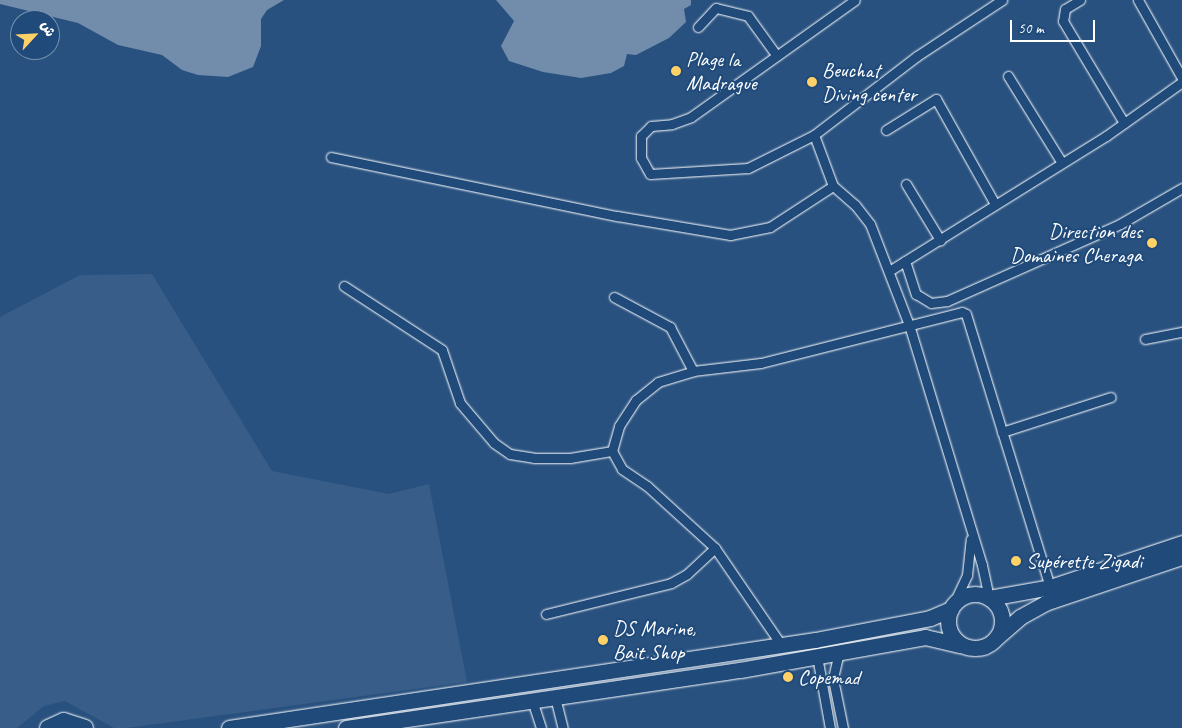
<!DOCTYPE html>
<html>
<head>
<meta charset="utf-8">
<style>
	body { margin:0 }
	#map { position:relative; width:1182px; height:728px; overflow:hidden; background:#28517f; font-family:Caveat,"Playpen Sans Arabic",sans-serif }
	div>[style] { position:absolute }
	[style*='--x'] { left:calc(var(--x)*1px); top:calc(var(--y)*1px); width:calc(var(--w)*1px); rotate:calc(var(--a)*1deg) }
	.built>* { inset:0; background:#375d88 }
	.water>* { inset:0; background:#718dab }
	.roads { filter:drop-shadow(0 0 1px #fff) drop-shadow(0 0 1px #fff) }
	.street>* { height:9px; margin:-4.5px; padding:0 4.5px; transform-origin:4.5px; border-radius:4.5px; background:#1f4a7a }
	.primary>* { height:15px; margin:-7.5px; padding:0 7.5px; transform-origin:7.5px; border-radius:7.5px; background:#1f4a7a }
	.primary>.ring { margin:-7.5px; padding:0; box-sizing:content-box; background:none; border:15px solid #1f4a7a; border-radius:50% }
	.highway>* { height:16px; margin:-8px; padding:0 8px; transform-origin:8px; border-radius:8px; background:#1f4a7a }
	.dots>* { width:14px; height:14px; translate:-50% -50%; box-sizing:border-box; border:2px solid #1f4a7a; border-radius:50% }
	span { translate:-50% -50%; white-space:nowrap; text-align:center; line-height:1.15; -webkit-text-stroke:4px #1f4a7a; paint-order:stroke }
	.poi-label { font-size:21px; color:#fff }
	.left { translate:0 -50%; text-align:left }
	.right { translate:-100% -50%; text-align:right }
	.north { position:absolute; left:10px; top:10px; width:50px; height:50px; box-sizing:border-box; background:#1f4a7a; border:1px solid #7992af; border-radius:50%; rotate:65deg; font-size:14px; font-weight:700; line-height:20px; text-align:center; color:#fff }
	.north::after { content:''; display:block; margin:auto; width:18px; height:22px; background:#ffd166; clip-path:polygon(50% 0,100% 100%,50% 72%,0 100%) }
	.scale { position:absolute; left:1010px; top:20px; width:85px; height:22px; box-sizing:border-box; border:2px solid #fff; border-top:0; padding-left:6px; font-size:15px; line-height:18px; white-space:nowrap; color:#fff; -webkit-text-stroke:4px #1f4a7a; paint-order:stroke }
</style>
</head>
<body>
<div id="map">
	<div class="built">
		<div style="clip-path:polygon(152px 274px,272px 471px,389px 494px,429px 484px,467px 682px,127px 728px,114px 728px,65px 701px,44px 706px,17px 728px,0 728px,0 317px,80px 275px)"></div>
	</div>
	<div class="water">
		<div style="clip-path:polygon(0 0,284px 0,267px 10px,261px 19px,261px 46px,253px 67px,228px 77px,198px 75px,182px 70px,162px 55px,118px 45px,78px 23px,0 4px)"></div>
		<div style="clip-path:polygon(496px 0,691px 0,691px 5px,684px 9px,686px 22px,669px 38px,636px 55px,627px 54px,624px 66px,611px 73px,581px 78px,543px 72px,509px 61px,501px 46px,514px 21px)"></div>
	</div>
	<div class="roads">
		<div class="street">
			<div style="--x:1080;--y:0;--w:17;--a:149"></div>
			<div style="--x:1065;--y:9;--w:12;--a:99"></div>
			<div style="--x:1063;--y:21;--w:119;--a:59.1"></div>
			<div style="--x:1138;--y:0;--w:90;--a:60.6"></div>
			<div style="--x:698;--y:27;--w:26;--a:-47"></div>
			<div style="--x:716;--y:8;--w:33;--a:14"></div>
			<div style="--x:748;--y:16;--w:49;--a:54.1"></div>
			<div style="--x:1008;--y:76;--w:102;--a:58.2"></div>
			<div style="--x:886;--y:130;--w:59;--a:-31.8"></div>
			<div style="--x:936;--y:99;--w:120;--a:60.7"></div>
			<div style="--x:814;--y:135;--w:74;--a:153.4"></div>
			<div style="--x:748;--y:168;--w:98;--a:176.5"></div>
			<div style="--x:650;--y:174;--w:18;--a:-119"></div>
			<div style="--x:641;--y:158;--w:22;--a:-90"></div>
			<div style="--x:641;--y:136;--w:14;--a:-45"></div>
			<div style="--x:651;--y:126;--w:21;--a:-5"></div>
			<div style="--x:672;--y:124;--w:20;--a:-20"></div>
			<div style="--x:691;--y:117;--w:201;--a:-35.5"></div>
			<div style="--x:331;--y:157;--w:292;--a:11.7"></div>
			<div style="--x:617;--y:216;--w:115;--a:9.5"></div>
			<div style="--x:730;--y:235;--w:41;--a:-11.3"></div>
			<div style="--x:770;--y:227;--w:75;--a:-33.1"></div>
			<div style="--x:906;--y:184;--w:66;--a:58.7"></div>
			<div style="--x:905;--y:261;--w:35;--a:72"></div>
			<div style="--x:916;--y:294;--w:17;--a:31"></div>
			<div style="--x:931;--y:303;--w:16;--a:-7"></div>
			<div style="--x:947;--y:301;--w:189;--a:-24"></div>
			<div style="--x:1120;--y:224;--w:72;--a:-30.1"></div>
			<div style="--x:889;--y:271;--w:256;--a:-31.9"></div>
			<div style="--x:1106;--y:136;--w:93;--a:-35.4"></div>
			<div style="--x:344;--y:286;--w:117;--a:33.1"></div>
			<div style="--x:442;--y:350;--w:56;--a:71.2"></div>
			<div style="--x:460;--y:403;--w:52;--a:49.6"></div>
			<div style="--x:494;--y:443;--w:19;--a:35"></div>
			<div style="--x:510;--y:454;--w:24;--a:9"></div>
			<div style="--x:534;--y:458;--w:36;--a:0"></div>
			<div style="--x:570;--y:458;--w:43;--a:-9.5"></div>
			<div style="--x:614;--y:297;--w:64;--a:28.2"></div>
			<div style="--x:670;--y:327;--w:50;--a:62.4"></div>
			<div style="--x:1145;--y:339;--w:38;--a:-11"></div>
			<div style="--x:1002;--y:432;--w:114;--a:-17.8"></div>
			<div style="--x:989;--y:598;--w:34;--a:-102"></div>
			<div style="--x:982;--y:565;--w:251;--a:-106.9"></div>
			<div style="--x:909;--y:325;--w:108;--a:-111.1"></div>
			<div style="--x:870;--y:224;--w:24;--a:-128"></div>
			<div style="--x:855;--y:205;--w:29;--a:-139"></div>
			<div style="--x:833;--y:186;--w:54;--a:-110.4"></div>
			<div style="--x:814;--y:135;--w:130;--a:-37.5"></div>
			<div style="--x:917;--y:56;--w:102;--a:-33.4"></div>
			<div style="--x:954;--y:603;--w:31;--a:-65"></div>
			<div style="--x:967;--y:575;--w:36;--a:-84"></div>
			<div style="--x:546;--y:614;--w:129;--a:-13.9"></div>
			<div style="--x:671;--y:583;--w:18;--a:-29"></div>
			<div style="--x:687;--y:574;--w:38;--a:-43"></div>
			<div style="--x:782;--y:646;--w:119;--a:-124.4"></div>
			<div style="--x:715;--y:548;--w:92;--a:-137.6"></div>
			<div style="--x:647;--y:486;--w:30;--a:-146"></div>
			<div style="--x:622;--y:469;--w:21;--a:-119"></div>
			<div style="--x:612;--y:451;--w:26;--a:-74"></div>
			<div style="--x:619;--y:426;--w:31;--a:-57"></div>
			<div style="--x:636;--y:400;--w:28;--a:-39"></div>
			<div style="--x:658;--y:382;--w:37;--a:-17"></div>
			<div style="--x:693;--y:371;--w:68;--a:-6.7"></div>
			<div style="--x:761;--y:363;--w:207;--a:-14.2"></div>
			<div style="--x:962;--y:312;--w:4;--a:27"></div>
			<div style="--x:966;--y:314;--w:286;--a:72.9"></div>
			<div style="--x:839;--y:652;--w:28;--a:103"></div>
			<div style="--x:833;--y:679;--w:50;--a:78.5"></div>
			<div style="--x:817;--y:656;--w:73;--a:79.8"></div>
			<div style="--x:555;--y:697;--w:32;--a:76"></div>
			<div style="--x:532;--y:700;--w:29;--a:72"></div>
		</div>
		<div class="primary">
			<div class="ring" style="left:948px;top:594px;width:39px;height:39px"></div>
			<div style="--x:989;--y:598;--w:62;--a:-10.2"></div>
			<div style="--x:1050;--y:587;--w:139;--a:-18.4"></div>
			<div style="--x:996;--y:638;--w:32;--a:-41"></div>
			<div style="--x:1020;--y:617;--w:29;--a:-29"></div>
			<div style="--x:1045;--y:603;--w:145;--a:-18.6"></div>
			<div style="--x:229;--y:728;--w:593;--a:-8.54"></div>
			<div style="--x:815;--y:640;--w:117;--a:-10.8"></div>
			<div style="--x:930;--y:618;--w:23;--a:-23"></div>
			<div style="--x:346;--y:728;--w:398;--a:-8.4"></div>
			<div style="--x:740;--y:670;--w:188;--a:-10.1"></div>
			<div style="--x:925;--y:637;--w:37;--a:13"></div>
		</div>
		<div class="highway">
			<div style="--x:48;--y:728;--w:17;--a:-24"></div>
			<div style="--x:64;--y:721;--w:22;--a:18"></div>
		</div>
	</div>
	<div class="dots">
		<div style="left:676px;top:71px;background:#ffd166"></div>
		<div style="left:812px;top:82px;background:#ffd166"></div>
		<div style="left:1152px;top:243px;background:#ffd166"></div>
		<div style="left:1016px;top:561px;background:#ffd166"></div>
		<div style="left:603px;top:640px;background:#ffd166"></div>
		<div style="left:788px;top:677px;background:#ffd166"></div>
	</div>
	<div class="poi-label">
		<span class="left" style="left:686px;top:71px">Plage la<br>Madrague</span>
		<span class="left" style="left:822px;top:82px">Beuchat<br>Diving center</span>
		<span class="right" style="left:1142px;top:243px">Direction des<br>Domaines Cheraga</span>
		<span class="left" style="left:1026px;top:561px">Supérette Zigadi</span>
		<span class="left" style="left:613px;top:640px">DS Marine,<br>Bait Shop</span>
		<span class="left" style="left:798px;top:677px">Copemad</span>
	</div>
	<div class="north">ش</div>
	<div class="scale">50 m</div>
</div>
</body>
</html>
